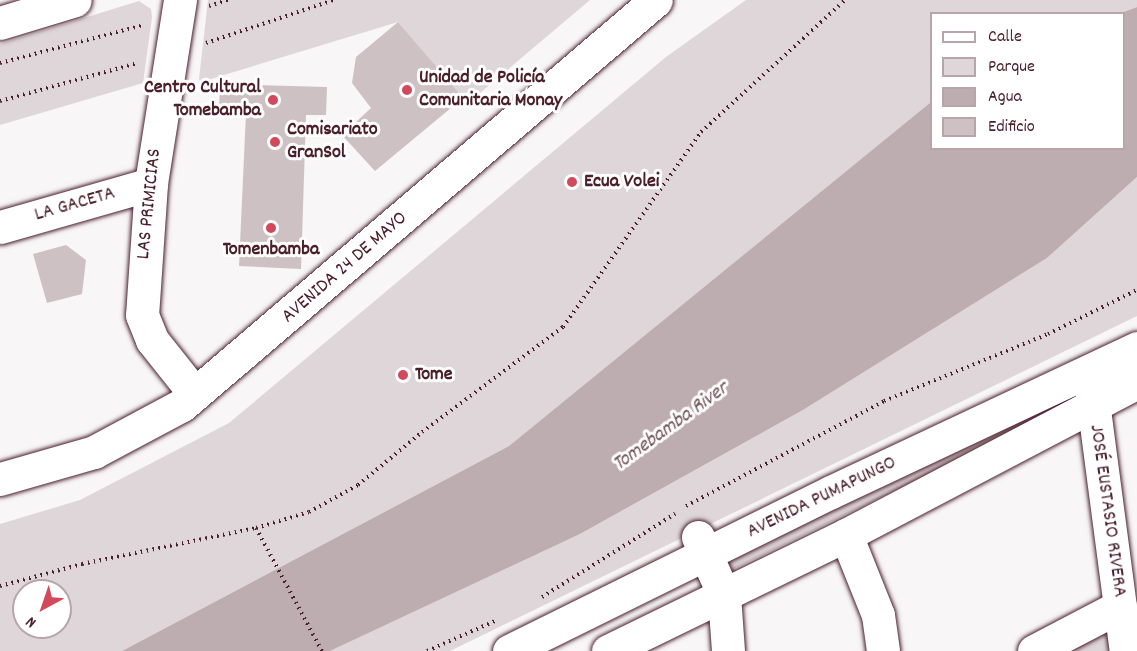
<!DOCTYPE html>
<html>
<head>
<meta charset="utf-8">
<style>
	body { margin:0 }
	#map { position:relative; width:1137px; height:651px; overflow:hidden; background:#f8f6f7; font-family:Dekko,sans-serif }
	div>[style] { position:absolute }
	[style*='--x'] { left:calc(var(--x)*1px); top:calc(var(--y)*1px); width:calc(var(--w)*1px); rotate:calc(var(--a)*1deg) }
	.green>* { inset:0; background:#ded6d9 }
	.water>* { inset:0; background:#bdadb0 }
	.building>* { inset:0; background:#cdc1c4 }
	.path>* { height:4px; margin-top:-2px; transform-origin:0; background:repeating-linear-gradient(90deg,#4a1f2b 0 1.5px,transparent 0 6px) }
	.roads { filter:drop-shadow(0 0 2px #4a1f2b) drop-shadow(0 0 2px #4a1f2b) }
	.minor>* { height:33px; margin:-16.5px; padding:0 16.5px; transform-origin:16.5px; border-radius:16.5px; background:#fff }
	.major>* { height:33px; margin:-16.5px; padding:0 16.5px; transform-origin:16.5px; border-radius:16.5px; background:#fff }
	.dots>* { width:16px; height:16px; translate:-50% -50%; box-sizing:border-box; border:3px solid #fff; border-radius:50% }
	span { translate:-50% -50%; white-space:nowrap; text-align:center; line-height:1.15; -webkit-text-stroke:6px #fff; paint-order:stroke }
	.poi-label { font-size:20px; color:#4a1f2b; font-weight:700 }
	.left { translate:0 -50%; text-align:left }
	.right { translate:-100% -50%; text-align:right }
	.street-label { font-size:20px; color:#4a1f2b }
	.water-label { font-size:21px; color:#72515a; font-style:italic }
	.legend { position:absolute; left:930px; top:12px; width:195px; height:138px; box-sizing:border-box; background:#fff; border:2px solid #b7a5aa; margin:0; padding:8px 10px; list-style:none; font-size:18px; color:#4a1f2b }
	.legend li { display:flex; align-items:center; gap:12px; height:30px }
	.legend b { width:30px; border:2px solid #b7a5aa }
	.north { position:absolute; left:12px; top:579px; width:60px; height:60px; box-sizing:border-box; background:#fff; border:2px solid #b7a5aa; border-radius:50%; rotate:220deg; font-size:16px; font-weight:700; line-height:24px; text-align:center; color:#4a1f2b }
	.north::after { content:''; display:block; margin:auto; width:21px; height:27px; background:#d1495b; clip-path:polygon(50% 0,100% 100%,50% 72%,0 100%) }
</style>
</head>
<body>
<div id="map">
	<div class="green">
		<div style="clip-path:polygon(208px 0,590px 0,467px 104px,398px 22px,201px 82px,199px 79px)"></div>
		<div style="clip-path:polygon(evenodd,746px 0,1137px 0,1137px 7px,1121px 13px,932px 14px,931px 102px,509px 446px,122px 651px,0 651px,0 524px,80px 500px,229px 423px,666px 57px,746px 0,24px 591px,60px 591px,60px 627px,24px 627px,24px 591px)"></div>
		<div style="clip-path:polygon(139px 1px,151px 9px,152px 17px,143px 83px,0 125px,0 44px)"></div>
		<div style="clip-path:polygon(1137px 177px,1137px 316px,450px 651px,330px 651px,580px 534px,803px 410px,1047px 258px)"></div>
		<div style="clip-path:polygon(1137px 363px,999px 440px,729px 571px,724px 558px)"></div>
		<div style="clip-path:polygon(1105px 632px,1116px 651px,1047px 651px)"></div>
	</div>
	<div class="water">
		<div style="clip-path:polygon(1137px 7px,1137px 177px,1047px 258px,803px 410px,580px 534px,330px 651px,122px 651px,509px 446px,931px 102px,932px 148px,1124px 148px,1121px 13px)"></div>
	</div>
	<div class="building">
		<div style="clip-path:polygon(398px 22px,463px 98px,375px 171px,342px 135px,371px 108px,352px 83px,356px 57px)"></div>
		<div style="clip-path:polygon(220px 84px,327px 87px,326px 115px,306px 115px,301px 269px,239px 266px,246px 113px,219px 112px)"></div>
		<div style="clip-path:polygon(66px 245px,86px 260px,82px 294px,47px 303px,33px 254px)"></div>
	</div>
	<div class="path">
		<div style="--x:209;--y:6;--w:20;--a:-18"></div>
		<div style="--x:206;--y:43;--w:135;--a:-18.6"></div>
		<div style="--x:0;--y:63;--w:149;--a:-14.8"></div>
		<div style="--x:0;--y:101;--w:143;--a:-15.4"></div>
		<div style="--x:686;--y:506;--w:224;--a:-27.9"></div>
		<div style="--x:884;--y:401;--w:177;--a:-22.2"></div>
		<div style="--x:1048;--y:334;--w:99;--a:-26.3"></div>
		<div style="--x:256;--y:528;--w:140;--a:61.8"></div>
		<div style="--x:0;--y:586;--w:85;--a:-15"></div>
		<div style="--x:82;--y:564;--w:178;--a:-11.7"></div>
		<div style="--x:256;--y:528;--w:55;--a:-16.8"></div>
		<div style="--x:309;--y:512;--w:56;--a:-28.9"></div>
		<div style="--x:358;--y:485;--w:83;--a:-39.6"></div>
		<div style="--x:422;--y:432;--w:176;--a:-36.7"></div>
		<div style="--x:563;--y:327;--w:239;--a:-54.7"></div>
		<div style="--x:701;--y:132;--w:195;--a:-42.5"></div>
		<div style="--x:542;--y:597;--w:157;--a:-32"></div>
		<div style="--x:427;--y:651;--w:74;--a:-23.8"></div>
	</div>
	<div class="roads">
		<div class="minor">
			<div style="--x:180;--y:0;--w:186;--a:99"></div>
			<div style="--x:151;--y:184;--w:131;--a:93.9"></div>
			<div style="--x:142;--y:315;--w:27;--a:68"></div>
			<div style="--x:152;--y:340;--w:69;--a:51.5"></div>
			<div style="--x:0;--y:23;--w:78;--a:-17"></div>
			<div style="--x:0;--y:227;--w:157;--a:-15.9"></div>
			<div style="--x:1090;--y:379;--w:274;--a:82.5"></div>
			<div style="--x:846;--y:535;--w:86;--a:68.2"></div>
			<div style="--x:878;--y:615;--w:36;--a:82"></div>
			<div style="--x:698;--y:537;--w:64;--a:65.9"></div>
			<div style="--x:724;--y:595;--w:56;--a:85.9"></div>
			<div style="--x:1034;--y:651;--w:97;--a:-27.6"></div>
		</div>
		<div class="major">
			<div style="--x:0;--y:479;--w:98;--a:-16"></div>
			<div style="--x:94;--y:452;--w:100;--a:-28.1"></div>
			<div style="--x:182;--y:405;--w:623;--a:-40.51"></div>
			<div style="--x:509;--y:651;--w:359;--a:-26.3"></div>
			<div style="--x:831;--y:492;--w:338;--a:-25.2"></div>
			<div style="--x:608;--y:651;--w:265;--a:-26"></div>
			<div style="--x:846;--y:535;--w:329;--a:-27.7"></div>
		</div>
	</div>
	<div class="dots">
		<div style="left:407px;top:90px;background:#d1495b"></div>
		<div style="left:273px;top:100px;background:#d1495b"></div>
		<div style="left:275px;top:142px;background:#d1495b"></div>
		<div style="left:572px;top:182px;background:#d1495b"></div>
		<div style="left:271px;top:228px;background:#d1495b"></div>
		<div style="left:403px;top:375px;background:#d1495b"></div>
	</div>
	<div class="poi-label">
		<span class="left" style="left:419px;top:90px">Unidad de Policía<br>Comunitaria Monay</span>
		<span class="right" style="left:261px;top:100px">Centro Cultural<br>Tomebamba</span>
		<span class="left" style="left:287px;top:142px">Comisariato<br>GranSol</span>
		<span class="left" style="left:584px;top:182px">Ecua Volei</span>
		<span style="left:271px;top:250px">Tomenbamba</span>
		<span class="left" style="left:415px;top:375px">Tome</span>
	</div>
	<div class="street-label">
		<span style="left:150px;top:204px;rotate:-84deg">LAS PRIMICIAS</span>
		<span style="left:75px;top:205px;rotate:-16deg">LA GACETA</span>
		<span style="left:345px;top:268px;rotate:-41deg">AVENIDA 24 DE MAYO</span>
		<span style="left:822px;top:498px;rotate:-26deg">AVENIDA PUMAPUNGO</span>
		<span style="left:1107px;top:511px;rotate:82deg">JOSÉ EUSTASIO RIVERA</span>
	</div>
	<div class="water-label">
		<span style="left:671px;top:427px;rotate:-36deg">Tomebamba River</span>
	</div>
	<ul class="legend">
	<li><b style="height:8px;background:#fff"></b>Calle</li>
	<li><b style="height:16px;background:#ded6d9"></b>Parque</li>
	<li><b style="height:16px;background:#bdadb0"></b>Agua</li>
	<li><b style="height:16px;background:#cdc1c4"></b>Edificio</li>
	</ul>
	<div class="north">N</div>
</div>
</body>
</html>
